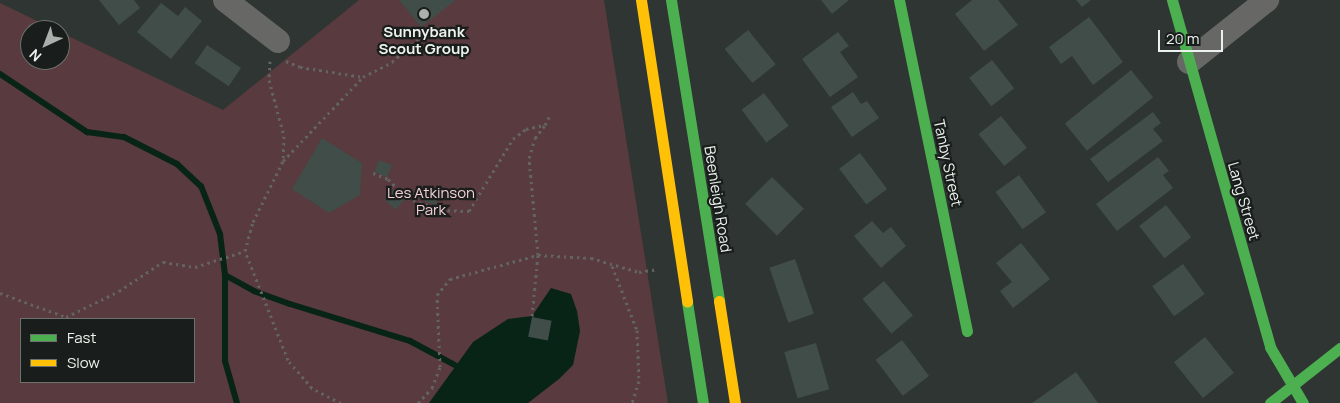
<!DOCTYPE html>
<html>
<head>
<meta charset="utf-8">
<style>
	body { margin:0 }
	#map { position:relative; width:1340px; height:403px; overflow:hidden; background:#2f3532; font-family:Manrope,sans-serif }
	div>[style] { position:absolute }
	[style*='--x'] { left:calc(var(--x)*1px); top:calc(var(--y)*1px); width:calc(var(--w)*1px); rotate:calc(var(--a)*1deg) }
	.green>* { inset:0; background:#593a3e }
	.water>* { inset:0; background:#082417 }
	.stream>* { height:6px; margin:-3px; padding:0 3px; transform-origin:3px; border-radius:3px; background:#082417 }
	.building>* { inset:0; background:#404d48; transform-origin:0 0 }
	.path>* { height:3px; margin-top:-1.5px; transform-origin:0; background:repeating-linear-gradient(90deg,#626362 0 2.5px,transparent 0 6.5px) }
	.street>* { height:24px; margin:-12px; padding:0 12px; transform-origin:12px; border-radius:12px; background:#676766 }
	.fast>* { height:11px; margin:-5.5px; padding:0 5.5px; transform-origin:5.5px; border-radius:5.5px; background:#4caf50 }
	.slow>* { height:11px; margin:-5.5px; padding:0 5.5px; transform-origin:5.5px; border-radius:5.5px; background:#ffc107 }
	.dots>* { width:14px; height:14px; translate:-50% -50%; box-sizing:border-box; border:2px solid #191d1b; border-radius:50% }
	span { translate:-50% -50%; white-space:nowrap; text-align:center; line-height:1.15; -webkit-text-stroke:4.5px #191d1b; paint-order:stroke }
	.poi-label { font-size:15px; color:#ecf2ee; font-weight:700 }
	.street-label { font-size:15px; color:#ecf2ee }
	.park-label { font-size:15px; color:#f5d0d4 }
	.legend { position:absolute; left:20px; top:318px; width:175px; height:65px; box-sizing:border-box; background:#191d1b; border:1px solid #6d726f; margin:0; padding:6px 9px; list-style:none; font-size:15px; color:#ecf2ee }
	.legend li { display:flex; align-items:center; gap:10px; height:25px }
	.legend b { width:25px; border:1px solid #6d726f }
	.north { position:absolute; left:20px; top:20px; width:50px; height:50px; box-sizing:border-box; background:#191d1b; border:1px solid #6d726f; border-radius:50%; rotate:223deg; font-size:14px; font-weight:700; line-height:20px; text-align:center; color:#ecf2ee }
	.north::after { content:''; display:block; margin:auto; width:18px; height:22px; background:#aab0ac; clip-path:polygon(50% 0,100% 100%,50% 72%,0 100%) }
	.scale { position:absolute; left:1158px; top:30px; width:65px; height:22px; box-sizing:border-box; border:2px solid #ecf2ee; border-top:0; padding-left:6px; font-size:15px; line-height:18px; white-space:nowrap; color:#ecf2ee; -webkit-text-stroke:4px #191d1b; paint-order:stroke }
</style>
</head>
<body>
<div id="map">
	<div class="green">
		<div style="clip-path:polygon(evenodd,359px 0,604px 0,668px 403px,0 403px,0 3px,56px 30px,30px 30px,30px 60px,60px 60px,60px 32px,223px 110px,359px 0,21px 319px,194px 319px,194px 382px,21px 382px,21px 319px)"></div>
	</div>
	<div class="water">
		<div style="clip-path:polygon(551px 288px,571px 294px,577px 311px,580px 331px,573px 365px,559px 379px,528px 403px,429px 403px,473px 342px,508px 319px,532px 316px)"></div>
	</div>
	<div class="stream">
		<div style="--x:0;--y:74;--w:105;--a:33.7"></div>
		<div style="--x:87;--y:132;--w:37;--a:8"></div>
		<div style="--x:124;--y:137;--w:59;--a:27"></div>
		<div style="--x:177;--y:164;--w:33;--a:43"></div>
		<div style="--x:201;--y:186;--w:52;--a:68.4"></div>
		<div style="--x:220;--y:234;--w:41;--a:83"></div>
		<div style="--x:225;--y:275;--w:86;--a:90"></div>
		<div style="--x:225;--y:361;--w:44;--a:74.1"></div>
		<div style="--x:225;--y:275;--w:33;--a:29"></div>
		<div style="--x:254;--y:291;--w:38;--a:20"></div>
		<div style="--x:290;--y:304;--w:126;--a:17.1"></div>
		<div style="--x:410;--y:341;--w:51;--a:28.1"></div>
	</div>
	<div class="building">
		<div style="clip-path:polygon(99px 0,134px 0,140px 8px,119px 25px)"></div>
		<div style="clip-path:polygon(399px 0,456px 0,421px 27px)"></div>
		<div style="clip-path:polygon(821px 0,849px 0,832px 14px)"></div>
		<div style="clip-path:polygon(972px 0,998px 0,1018px 25px,984px 51px,955px 14px)"></div>
		<div style="clip-path:polygon(1076px 0,1091px 0,1082px 7px)"></div>
		<div style="clip-path:polygon(161px 3px,178px 16px,185px 7px,202px 21px,171px 59px,137px 32px)"></div>
		<div style="clip-path:polygon(1089px 17px,1123px 62px,1093px 85px,1072px 56px,1061px 64px,1049px 47px)"></div>
		<div style="left:748px;top:30px;width:44px;height:30px;rotate:51deg"></div>
		<div style="clip-path:polygon(838px 32px,849px 46px,840px 52px,858px 77px,830px 97px,802px 59px)"></div>
		<div style="left:207px;top:45px;width:41px;height:22px;rotate:34deg"></div>
		<div style="left:992px;top:60px;width:36px;height:29px;rotate:52deg"></div>
		<div style="left:1131px;top:70px;width:35px;height:85px;rotate:51deg"></div>
		<div style="clip-path:polygon(853px 92px,861px 104px,867px 101px,879px 118px,852px 137px,831px 107px)"></div>
		<div style="left:764px;top:93px;width:41px;height:28px;rotate:53deg"></div>
		<div style="clip-path:polygon(1153px 112px,1161px 123px,1153px 129px,1163px 141px,1108px 182px,1090px 159px)"></div>
		<div style="left:1001px;top:116px;width:41px;height:29px;rotate:51deg"></div>
		<div style="clip-path:polygon(322px 138px,362px 163px,360px 195px,329px 213px,292px 189px)"></div>
		<div style="left:860px;top:153px;width:45px;height:26px;rotate:53deg"></div>
		<div style="clip-path:polygon(1158px 157px,1169px 171px,1163px 175px,1173px 188px,1117px 231px,1096px 204px)"></div>
		<div style="left:379px;top:160px;width:14px;height:13px;rotate:21deg"></div>
		<div style="left:1019px;top:175px;width:46px;height:29px;rotate:54deg"></div>
		<div style="left:772px;top:177px;width:45px;height:38px;rotate:45deg"></div>
		<div style="left:393px;top:190px;width:15px;height:13px;rotate:42deg"></div>
		<div style="left:429px;top:190px;width:12px;height:12px;rotate:24deg"></div>
		<div style="left:1166px;top:205px;width:41px;height:34px;rotate:52deg"></div>
		<div style="clip-path:polygon(872px 221px,883px 233px,891px 227px,906px 246px,881px 268px,854px 236px)"></div>
		<div style="clip-path:polygon(1021px 243px,1050px 279px,1013px 308px,1000px 291px,1012px 282px,996px 263px)"></div>
		<div style="left:795px;top:259px;width:58px;height:27px;rotate:71deg"></div>
		<div style="left:1183px;top:264px;width:37px;height:38px;rotate:54deg"></div>
		<div style="left:884px;top:281px;width:45px;height:28px;rotate:50deg"></div>
		<div style="left:532px;top:317px;width:20px;height:20px;rotate:11deg"></div>
		<div style="left:1205px;top:337px;width:46px;height:40px;rotate:51deg"></div>
		<div style="left:902px;top:340px;width:45px;height:33px;rotate:53deg"></div>
		<div style="left:816px;top:343px;width:48px;height:33px;rotate:74deg"></div>
		<div style="clip-path:polygon(1076px 372px,1098px 403px,1032px 403px)"></div>
	</div>
	<div class="path">
		<div style="--x:270;--y:61;--w:19;--a:93"></div>
		<div style="--x:269;--y:80;--w:58;--a:75"></div>
		<div style="--x:284;--y:136;--w:25;--a:92"></div>
		<div style="--x:286;--y:61;--w:15;--a:23"></div>
		<div style="--x:300;--y:67;--w:64;--a:9"></div>
		<div style="--x:373;--y:173;--w:16;--a:22"></div>
		<div style="--x:388;--y:179;--w:27;--a:45"></div>
		<div style="--x:407;--y:198;--w:36;--a:19"></div>
		<div style="--x:441;--y:210;--w:28;--a:2"></div>
		<div style="--x:469;--y:211;--w:84;--a:-58.6"></div>
		<div style="--x:513;--y:139;--w:16;--a:-38"></div>
		<div style="--x:526;--y:129;--w:19;--a:-12"></div>
		<div style="--x:545;--y:125;--w:13;--a:-63"></div>
		<div style="--x:612;--y:266;--w:69;--a:68.7"></div>
		<div style="--x:637;--y:330;--w:51;--a:87.8"></div>
		<div style="--x:639;--y:381;--w:23;--a:108"></div>
		<div style="--x:0;--y:293;--w:70;--a:20"></div>
		<div style="--x:66;--y:317;--w:59;--a:-26.1"></div>
		<div style="--x:119;--y:291;--w:53;--a:-33.4"></div>
		<div style="--x:163;--y:262;--w:32;--a:9"></div>
		<div style="--x:195;--y:267;--w:52;--a:-17.7"></div>
		<div style="--x:532;--y:316;--w:61;--a:-84.4"></div>
		<div style="--x:538;--y:255;--w:97;--a:-95.3"></div>
		<div style="--x:529;--y:158;--w:21;--a:-73"></div>
		<div style="--x:535;--y:138;--w:16;--a:-52"></div>
		<div style="--x:341;--y:403;--w:33;--a:-153"></div>
		<div style="--x:312;--y:388;--w:37;--a:-131"></div>
		<div style="--x:288;--y:360;--w:117;--a:-111.5"></div>
		<div style="--x:245;--y:251;--w:30;--a:-75"></div>
		<div style="--x:253;--y:222;--w:68;--a:-63.8"></div>
		<div style="--x:283;--y:161;--w:116;--a:-46.4"></div>
		<div style="--x:363;--y:77;--w:33;--a:-27"></div>
		<div style="--x:392;--y:62;--w:39;--a:-42"></div>
		<div style="--x:418;--y:403;--w:21;--a:-47"></div>
		<div style="--x:432;--y:388;--w:22;--a:-69"></div>
		<div style="--x:440;--y:367;--w:72;--a:-92.4"></div>
		<div style="--x:437;--y:295;--w:21;--a:-51"></div>
		<div style="--x:450;--y:279;--w:91;--a:-15.3"></div>
		<div style="--x:538;--y:255;--w:53;--a:3.2"></div>
		<div style="--x:591;--y:258;--w:50;--a:16.3"></div>
		<div style="--x:639;--y:272;--w:19;--a:-9"></div>
	</div>
	<div class="street">
		<div style="--x:225;--y:0;--w:67;--a:37.7"></div>
		<div style="--x:1189;--y:62;--w:100;--a:-38.5"></div>
	</div>
	<div class="fast">
		<div style="--x:671;--y:0;--w:305;--a:80.9"></div>
		<div style="--x:899;--y:0;--w:338;--a:78.4"></div>
		<div style="--x:1172;--y:0;--w:361;--a:74.2"></div>
		<div style="--x:1270;--y:347;--w:65;--a:59.5"></div>
		<div style="--x:687;--y:302;--w:102;--a:81"></div>
		<div style="--x:1270;--y:403;--w:89;--a:-38.2"></div>
	</div>
	<div class="slow">
		<div style="--x:641;--y:0;--w:305;--a:81.3"></div>
		<div style="--x:719;--y:301;--w:103;--a:81.1"></div>
	</div>
	<div class="dots">
		<div style="left:424px;top:14px;background:#aab0ac"></div>
	</div>
	<div class="poi-label">
		<span style="left:424px;top:40px">Sunnybank<br>Scout Group</span>
	</div>
	<div class="street-label">
		<span style="left:948px;top:163px;rotate:78deg">Tanby Street</span>
		<span style="left:718px;top:199px;rotate:81deg">Beenleigh Road</span>
		<span style="left:1244px;top:201px;rotate:74deg">Lang Street</span>
	</div>
	<div class="park-label">
		<span style="left:431px;top:201px">Les Atkinson<br>Park</span>
	</div>
	<ul class="legend">
	<li><b style="height:6px;background:#4caf50"></b>Fast</li>
	<li><b style="height:6px;background:#ffc107"></b>Slow</li>
	</ul>
	<div class="north">N</div>
	<div class="scale">20 m</div>
</div>
</body>
</html>
